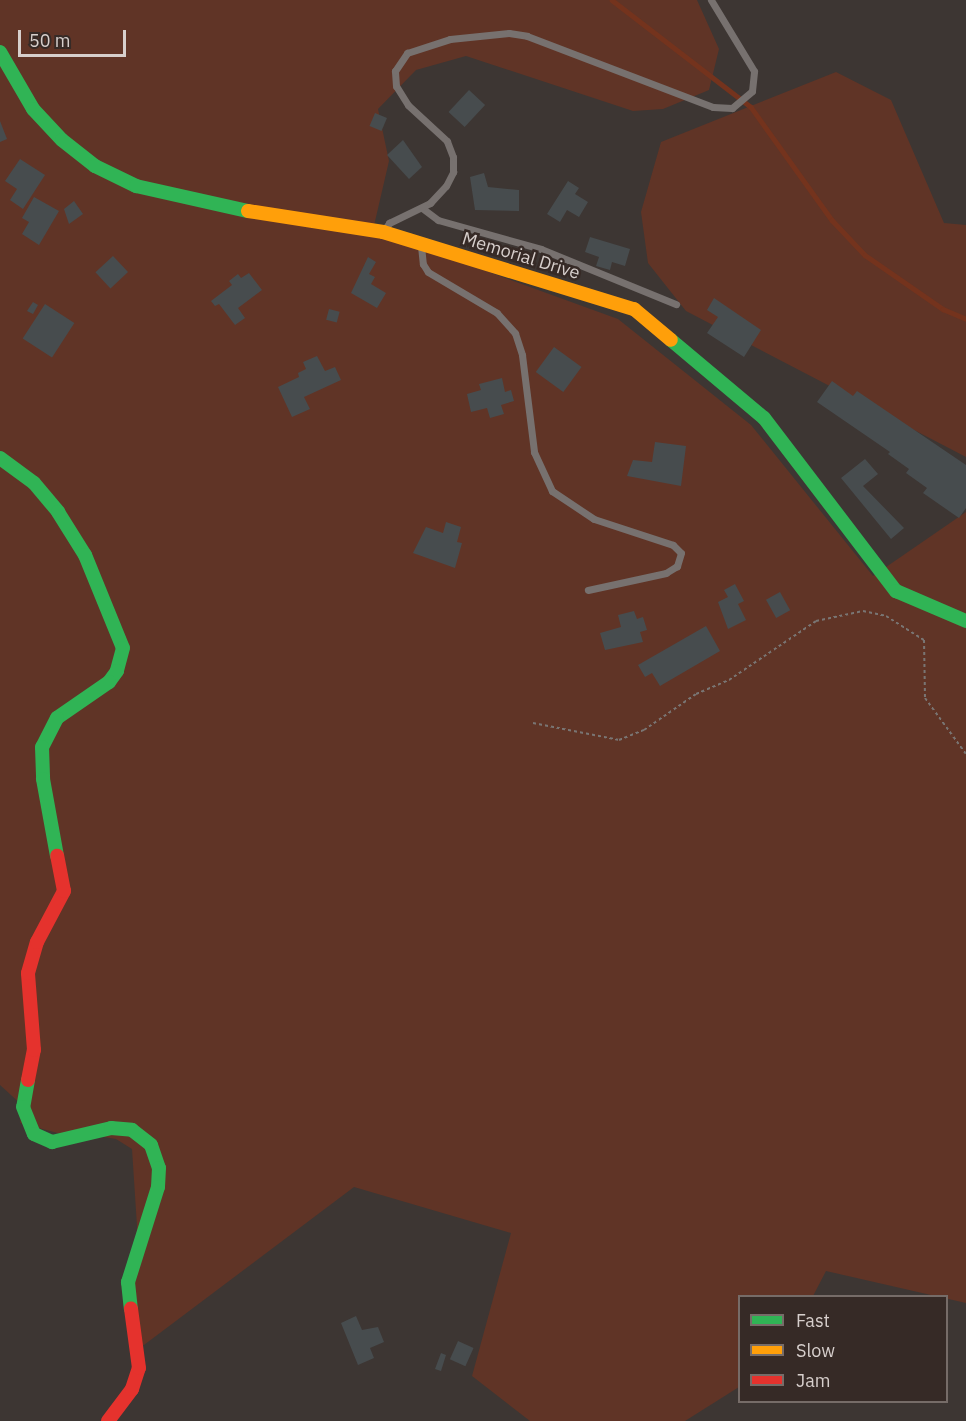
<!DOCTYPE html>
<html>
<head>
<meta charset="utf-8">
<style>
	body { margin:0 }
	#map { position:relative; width:966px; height:1421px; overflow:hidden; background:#3d3633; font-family:"IBM Plex Sans",sans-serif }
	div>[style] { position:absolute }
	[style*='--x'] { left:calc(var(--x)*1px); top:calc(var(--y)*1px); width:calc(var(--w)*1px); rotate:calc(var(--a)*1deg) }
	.green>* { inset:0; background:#603426 }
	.stream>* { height:4.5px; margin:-2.25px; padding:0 2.25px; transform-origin:2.25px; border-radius:2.25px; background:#74331d }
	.building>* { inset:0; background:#474c4e; transform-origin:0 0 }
	.path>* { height:2px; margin-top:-1px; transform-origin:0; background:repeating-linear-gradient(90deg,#797573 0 3px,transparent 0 6px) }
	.lane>* { height:7px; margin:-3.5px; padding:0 3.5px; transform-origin:3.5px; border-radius:3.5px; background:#77716f }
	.fast>* { height:14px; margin:-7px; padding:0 7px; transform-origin:7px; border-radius:7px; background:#30b455 }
	.slow>* { height:14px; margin:-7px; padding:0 7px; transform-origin:7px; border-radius:7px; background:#ff9f0a }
	.jam>* { height:14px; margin:-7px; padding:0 7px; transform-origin:7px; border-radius:7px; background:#e5322d }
	span { translate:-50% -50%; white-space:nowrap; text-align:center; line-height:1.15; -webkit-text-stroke:5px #362a26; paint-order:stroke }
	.street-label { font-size:18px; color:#d7cfcc }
	.legend { position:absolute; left:738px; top:1295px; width:210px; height:108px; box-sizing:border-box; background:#362a26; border:2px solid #766c68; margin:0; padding:8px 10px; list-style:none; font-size:18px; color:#d7cfcc }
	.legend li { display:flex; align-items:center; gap:12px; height:30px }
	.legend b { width:30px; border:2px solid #766c68 }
	.scale { position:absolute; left:18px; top:30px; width:108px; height:27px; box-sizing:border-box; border:3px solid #d7cfcc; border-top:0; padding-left:8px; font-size:18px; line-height:21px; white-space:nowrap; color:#d7cfcc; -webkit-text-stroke:4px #362a26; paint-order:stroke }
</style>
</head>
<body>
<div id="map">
	<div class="green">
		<div style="clip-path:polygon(0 0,697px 0,719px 49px,709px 90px,663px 109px,633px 111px,466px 56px,416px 70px,378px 109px,389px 161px,373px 230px,618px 319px,751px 425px,873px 576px,966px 512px,966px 1303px,826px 1271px,813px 1296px,740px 1296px,739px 1387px,685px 1421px,530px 1421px,472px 1376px,511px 1233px,354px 1187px,132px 1354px,137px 1226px,132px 1149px,116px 1139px,80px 1133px,69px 1136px,20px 1123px,23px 1106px,0 1085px)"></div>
		<div style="clip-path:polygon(836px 72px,891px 100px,944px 223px,966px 225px,966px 457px,686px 311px,648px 263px,641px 212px,661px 142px)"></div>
	</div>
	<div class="stream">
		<div style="--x:612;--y:0;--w:175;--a:37.6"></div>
		<div style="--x:751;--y:107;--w:139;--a:54.4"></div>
		<div style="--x:832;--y:220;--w:48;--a:46.7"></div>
		<div style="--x:865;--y:255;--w:95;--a:34.7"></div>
		<div style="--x:943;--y:309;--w:25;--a:23"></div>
	</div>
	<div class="building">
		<div style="left:469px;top:90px;width:22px;height:30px;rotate:43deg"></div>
		<div style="left:375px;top:113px;width:13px;height:14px;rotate:23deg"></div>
		<div style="clip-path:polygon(0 121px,7px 139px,0 142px)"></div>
		<div style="clip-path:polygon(403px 140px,422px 167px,409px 179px,387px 155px)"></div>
		<div style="clip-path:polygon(20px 159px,45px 175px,23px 209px,10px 200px,17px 189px,5px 181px)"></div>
		<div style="clip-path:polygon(484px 173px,488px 187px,519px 190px,519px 211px,475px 210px,470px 177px)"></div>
		<div style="clip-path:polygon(568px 181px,579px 188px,575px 194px,588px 202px,579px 217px,567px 210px,560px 222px,547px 214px)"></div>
		<div style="clip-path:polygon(34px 197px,59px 211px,39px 245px,22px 234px,29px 222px,22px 218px)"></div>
		<div style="clip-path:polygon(74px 201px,83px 214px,69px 224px,64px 209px)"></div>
		<div style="clip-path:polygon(590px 237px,630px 249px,625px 266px,612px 262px,610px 270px,596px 266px,599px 257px,585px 252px)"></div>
		<div style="left:113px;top:256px;width:22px;height:24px;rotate:47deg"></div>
		<div style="clip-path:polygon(368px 257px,376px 262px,369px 274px,375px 277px,371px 284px,386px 293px,377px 308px,351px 293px)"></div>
		<div style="clip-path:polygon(249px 273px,262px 290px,238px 308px,245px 318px,235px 325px,219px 304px,215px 306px,211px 301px,232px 285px,229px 281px,238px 274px,241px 278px)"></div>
		<div style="clip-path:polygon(714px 298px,761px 330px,744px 357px,707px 333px,718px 317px,707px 310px)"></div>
		<div style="clip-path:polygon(33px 302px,38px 305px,33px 314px,27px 311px)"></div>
		<div style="left:45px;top:304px;width:35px;height:41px;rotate:33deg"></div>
		<div style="left:329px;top:309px;width:11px;height:11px;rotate:15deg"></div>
		<div style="left:554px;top:347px;width:34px;height:31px;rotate:36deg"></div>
		<div style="clip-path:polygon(317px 356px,325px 371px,335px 367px,341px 380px,304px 397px,310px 409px,292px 417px,278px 387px,299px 377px,298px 373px,306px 369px,303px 362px)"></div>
		<div style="clip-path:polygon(502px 378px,505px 392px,511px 390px,514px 401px,501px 405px,504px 414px,490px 418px,487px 408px,471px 412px,467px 394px,481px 390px,479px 384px)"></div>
		<div style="clip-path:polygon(832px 381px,853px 396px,857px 391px,966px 465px,966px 508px,959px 518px,923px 493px,927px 488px,906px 473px,909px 469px,888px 454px,890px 452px,817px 402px)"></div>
		<div style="clip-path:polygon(655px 442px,686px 446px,681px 486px,627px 476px,633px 460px,652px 462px)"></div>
		<div style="clip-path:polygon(865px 459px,878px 474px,863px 486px,904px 528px,891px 539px,841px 478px)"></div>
		<div style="clip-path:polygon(446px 522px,461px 527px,457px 542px,462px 543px,455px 568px,413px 553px,426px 527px,443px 533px)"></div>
		<div style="clip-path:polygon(735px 584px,744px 601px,738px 604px,746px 620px,728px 629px,718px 602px,728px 597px,724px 590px)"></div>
		<div style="left:780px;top:592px;width:21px;height:16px;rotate:61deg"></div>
		<div style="clip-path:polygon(634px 611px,637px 619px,643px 617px,647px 630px,640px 632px,643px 642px,605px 650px,600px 633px,621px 627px,618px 615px)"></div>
		<div style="clip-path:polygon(706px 626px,720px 651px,660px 686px,652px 673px,645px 677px,638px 665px)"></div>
		<div style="clip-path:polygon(356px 1316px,362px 1330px,378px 1327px,384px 1342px,370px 1348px,374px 1358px,358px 1365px,341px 1323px)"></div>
		<div style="left:458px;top:1341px;width:17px;height:20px;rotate:24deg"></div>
		<div style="clip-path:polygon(441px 1353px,446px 1355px,441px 1371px,435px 1369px)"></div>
	</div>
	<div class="path">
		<div style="--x:533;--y:723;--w:88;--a:11.2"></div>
		<div style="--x:619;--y:740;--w:27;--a:-22"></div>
		<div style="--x:644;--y:730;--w:63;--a:-34.7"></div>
		<div style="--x:696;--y:694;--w:36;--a:-23"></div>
		<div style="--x:729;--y:680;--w:105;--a:-34.1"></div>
		<div style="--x:816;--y:621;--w:48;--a:-12"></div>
		<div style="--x:863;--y:611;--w:24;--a:12"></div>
		<div style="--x:886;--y:616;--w:45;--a:32.3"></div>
		<div style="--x:924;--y:640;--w:58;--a:89"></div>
		<div style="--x:925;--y:698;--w:69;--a:53.8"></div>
	</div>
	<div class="lane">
		<div style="--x:422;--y:208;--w:20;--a:37"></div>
		<div style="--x:438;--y:220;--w:107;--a:15.7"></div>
		<div style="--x:541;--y:249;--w:146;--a:22.2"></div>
		<div style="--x:384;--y:230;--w:9;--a:-54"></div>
		<div style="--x:389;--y:223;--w:46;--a:-26"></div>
		<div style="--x:430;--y:203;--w:23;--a:-47"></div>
		<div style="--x:446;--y:186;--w:16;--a:-63"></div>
		<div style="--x:453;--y:172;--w:15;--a:-90"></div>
		<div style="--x:453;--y:157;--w:17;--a:-111"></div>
		<div style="--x:447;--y:141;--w:53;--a:-137.3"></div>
		<div style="--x:408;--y:105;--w:22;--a:-122"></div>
		<div style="--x:396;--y:86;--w:15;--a:-94"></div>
		<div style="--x:395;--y:71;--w:22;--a:-56"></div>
		<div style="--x:407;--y:53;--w:45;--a:-18"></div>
		<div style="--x:450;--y:39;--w:59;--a:-5.8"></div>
		<div style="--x:509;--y:33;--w:18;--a:9"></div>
		<div style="--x:527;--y:36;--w:199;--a:20.9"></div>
		<div style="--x:713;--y:107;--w:19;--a:3"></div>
		<div style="--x:732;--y:108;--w:26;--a:-40"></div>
		<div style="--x:752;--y:91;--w:20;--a:-84"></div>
		<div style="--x:754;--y:71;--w:83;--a:-121.2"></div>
		<div style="--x:421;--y:246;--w:18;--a:84"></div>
		<div style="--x:423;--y:264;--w:9;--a:58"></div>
		<div style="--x:428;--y:272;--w:80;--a:30.7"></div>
		<div style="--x:497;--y:313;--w:27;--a:48"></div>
		<div style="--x:515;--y:333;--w:23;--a:72"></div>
		<div style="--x:522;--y:355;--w:98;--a:82.9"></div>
		<div style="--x:534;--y:452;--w:43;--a:65.2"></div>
		<div style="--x:552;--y:491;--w:50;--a:33.7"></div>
		<div style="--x:594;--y:519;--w:83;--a:18.2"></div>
		<div style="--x:673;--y:545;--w:11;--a:45"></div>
		<div style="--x:681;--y:553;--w:14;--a:107"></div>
		<div style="--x:677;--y:566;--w:13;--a:148"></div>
		<div style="--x:666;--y:573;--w:80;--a:167.7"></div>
	</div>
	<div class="fast">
		<div style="--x:0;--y:52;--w:66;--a:59.9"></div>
		<div style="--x:33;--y:109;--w:42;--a:46.9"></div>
		<div style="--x:62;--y:140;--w:42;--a:38.2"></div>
		<div style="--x:95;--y:166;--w:46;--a:26"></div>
		<div style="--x:136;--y:186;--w:115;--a:12.6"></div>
		<div style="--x:671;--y:340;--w:121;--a:40"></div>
		<div style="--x:764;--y:418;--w:218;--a:52.7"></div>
		<div style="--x:896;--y:591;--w:76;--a:23.2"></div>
		<div style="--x:0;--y:458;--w:42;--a:36.3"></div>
		<div style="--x:34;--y:483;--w:38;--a:50"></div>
		<div style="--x:58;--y:512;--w:51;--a:57.9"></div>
		<div style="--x:85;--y:555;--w:100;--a:67.8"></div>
		<div style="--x:123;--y:648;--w:24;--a:105"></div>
		<div style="--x:117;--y:671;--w:14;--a:126"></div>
		<div style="--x:109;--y:682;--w:63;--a:145.3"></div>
		<div style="--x:57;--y:718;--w:33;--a:117"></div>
		<div style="--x:42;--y:747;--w:32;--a:88"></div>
		<div style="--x:43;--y:779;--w:78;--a:79.7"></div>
		<div style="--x:28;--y:1080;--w:27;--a:100"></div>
		<div style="--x:23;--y:1107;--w:29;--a:68"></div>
		<div style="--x:34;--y:1134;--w:20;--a:24"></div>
		<div style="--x:52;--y:1142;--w:61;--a:-13.3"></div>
		<div style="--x:111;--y:1128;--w:21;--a:5"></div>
		<div style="--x:132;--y:1130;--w:24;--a:38"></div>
		<div style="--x:151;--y:1145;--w:24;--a:71"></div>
		<div style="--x:159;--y:1168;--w:19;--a:93"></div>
		<div style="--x:158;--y:1187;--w:100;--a:107.5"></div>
		<div style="--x:128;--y:1282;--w:27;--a:84"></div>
	</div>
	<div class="slow">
		<div style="--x:248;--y:211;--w:137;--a:8.8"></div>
		<div style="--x:383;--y:232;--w:263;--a:17.1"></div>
		<div style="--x:634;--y:309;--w:48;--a:40"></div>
	</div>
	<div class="jam">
		<div style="--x:28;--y:1080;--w:31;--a:-79"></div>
		<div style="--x:34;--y:1050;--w:77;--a:-94.5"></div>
		<div style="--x:28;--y:973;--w:32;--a:-74"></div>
		<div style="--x:37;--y:942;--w:58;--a:-62.1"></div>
		<div style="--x:64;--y:891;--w:36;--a:-101"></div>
		<div style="--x:108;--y:1421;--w:40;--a:-53"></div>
		<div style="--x:132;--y:1389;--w:22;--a:-72"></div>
		<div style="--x:139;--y:1368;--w:60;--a:-97.7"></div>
	</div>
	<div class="street-label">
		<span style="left:521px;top:256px;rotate:17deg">Memorial Drive</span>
	</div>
	<ul class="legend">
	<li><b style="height:8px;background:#30b455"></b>Fast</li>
	<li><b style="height:8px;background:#ff9f0a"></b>Slow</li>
	<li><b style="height:8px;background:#e5322d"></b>Jam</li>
	</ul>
	<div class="scale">50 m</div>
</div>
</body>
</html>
